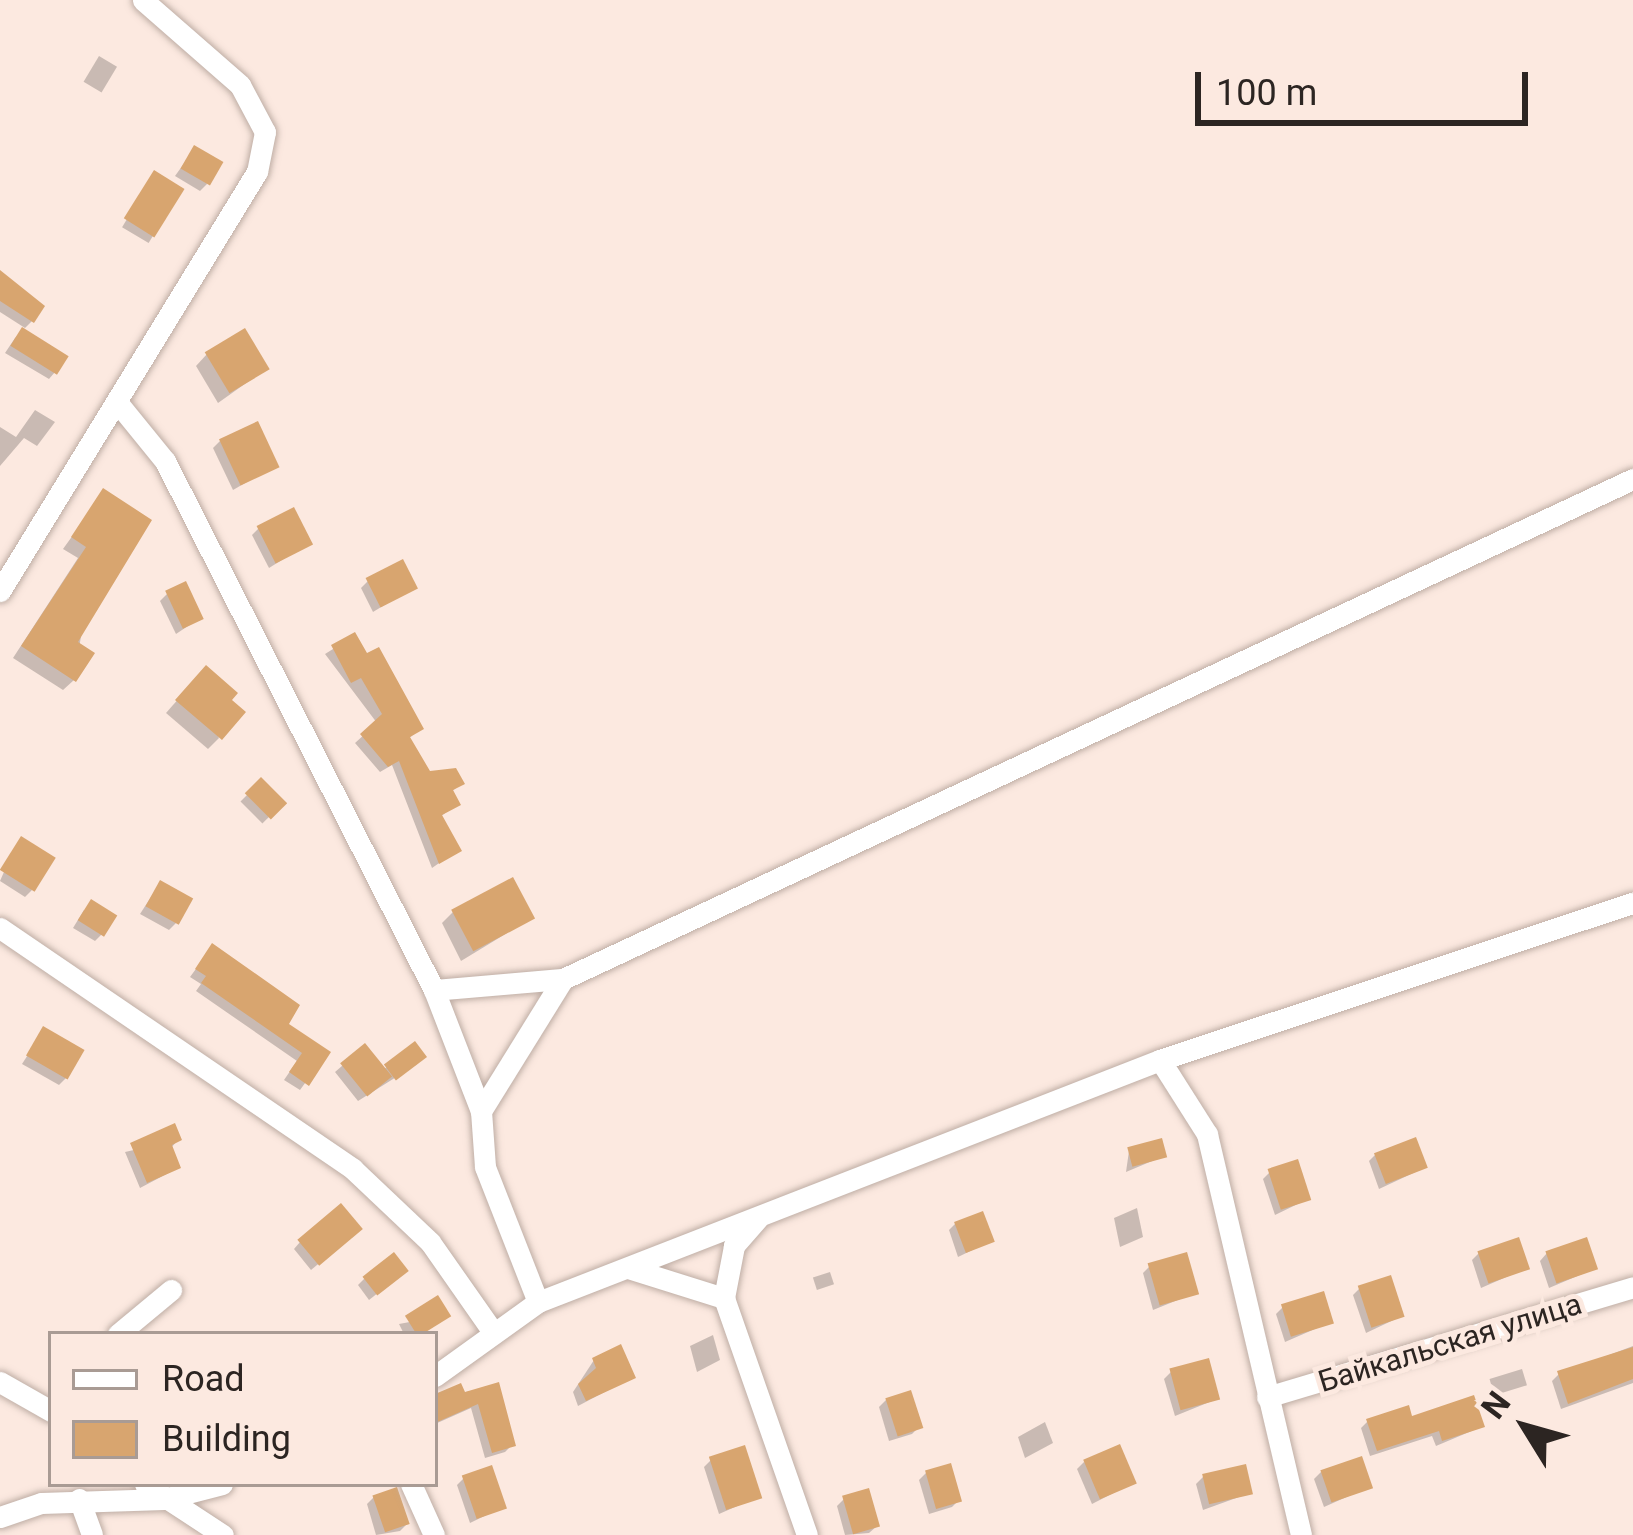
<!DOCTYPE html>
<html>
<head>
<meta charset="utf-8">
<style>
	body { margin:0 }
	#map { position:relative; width:1633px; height:1535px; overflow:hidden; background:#fce9e0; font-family:Roboto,sans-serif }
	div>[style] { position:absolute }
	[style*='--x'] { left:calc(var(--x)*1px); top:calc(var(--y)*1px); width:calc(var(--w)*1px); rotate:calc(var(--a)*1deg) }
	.shadow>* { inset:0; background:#0003; transform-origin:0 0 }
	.building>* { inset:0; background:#d8a56f; transform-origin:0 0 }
	.roads { filter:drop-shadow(0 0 3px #bfaea5) drop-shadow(0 0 3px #bfaea5) }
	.minor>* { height:21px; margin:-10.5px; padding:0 10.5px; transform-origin:10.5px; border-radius:10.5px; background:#fff }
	span { translate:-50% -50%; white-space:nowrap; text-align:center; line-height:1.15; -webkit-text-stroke:10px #fce9e0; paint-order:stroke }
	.street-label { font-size:30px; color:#2c2522 }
	.legend { position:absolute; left:48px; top:1331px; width:390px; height:156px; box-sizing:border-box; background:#fce9e0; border:3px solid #a99b94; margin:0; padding:15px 21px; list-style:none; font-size:36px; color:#2c2522 }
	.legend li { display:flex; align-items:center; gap:24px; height:60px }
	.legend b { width:60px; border:3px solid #a99b94 }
	.north { position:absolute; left:1465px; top:1367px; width:120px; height:120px; -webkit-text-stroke:9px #fce9e0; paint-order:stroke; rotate:307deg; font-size:33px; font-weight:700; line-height:48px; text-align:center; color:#2c2522 }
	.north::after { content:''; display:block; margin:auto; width:42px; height:54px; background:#2c2522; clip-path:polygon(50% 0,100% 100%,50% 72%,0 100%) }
	.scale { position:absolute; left:1195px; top:72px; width:333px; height:54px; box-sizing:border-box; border:6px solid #2c2522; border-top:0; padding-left:15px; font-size:36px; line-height:42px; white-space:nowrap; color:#2c2522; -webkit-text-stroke:9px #fce9e0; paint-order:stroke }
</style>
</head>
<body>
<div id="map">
	<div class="shadow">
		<div style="left:99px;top:56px;width:21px;height:30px;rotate:31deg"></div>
		<div style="clip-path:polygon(195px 148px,207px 184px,200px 191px,175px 176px)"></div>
		<div style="left:154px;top:174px;width:31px;height:62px;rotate:31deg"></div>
		<div style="clip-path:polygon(0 289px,32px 321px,22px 331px,55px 372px,49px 379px,5px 353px,15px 338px,25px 328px,0 312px)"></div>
		<div style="clip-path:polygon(207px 354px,266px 369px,218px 403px,196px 366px)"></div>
		<div style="clip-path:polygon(35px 410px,55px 422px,37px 446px,24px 438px,0 466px,0 427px,16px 437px)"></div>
		<div style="clip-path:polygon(220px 441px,275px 466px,233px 490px,213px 448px)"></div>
		<div style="clip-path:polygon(104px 492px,74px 680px,63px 690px,13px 658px,78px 558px,63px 549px)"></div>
		<div style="clip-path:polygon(259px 528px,309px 543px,269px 568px,252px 535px)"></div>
		<div style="clip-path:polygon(368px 581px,414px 587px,373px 612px,361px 588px)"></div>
		<div style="clip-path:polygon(167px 594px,200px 618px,176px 634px,160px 601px)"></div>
		<div style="clip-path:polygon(354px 636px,420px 729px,408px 739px,428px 775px,461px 784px,451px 792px,457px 804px,440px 817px,458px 850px,432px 868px,392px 765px,380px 772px,355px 743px,377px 723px,325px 654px)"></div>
		<div style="clip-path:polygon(195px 680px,219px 738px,208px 749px,166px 713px)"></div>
		<div style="left:261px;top:781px;width:31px;height:29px;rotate:45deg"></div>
		<div style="clip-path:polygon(15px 847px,32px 890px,25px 897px,0 881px)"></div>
		<div style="clip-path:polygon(160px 883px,176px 923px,169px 930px,140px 914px)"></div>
		<div style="clip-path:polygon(84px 910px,102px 934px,95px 941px,73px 928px)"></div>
		<div style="clip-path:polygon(453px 912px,532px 918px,461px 961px,442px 923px)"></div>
		<div style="clip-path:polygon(212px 947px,284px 1024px,327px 1053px,300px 1090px,284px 1080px,297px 1061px,196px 991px,201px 984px,190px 977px)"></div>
		<div style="clip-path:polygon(44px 1030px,66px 1078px,59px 1085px,22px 1064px)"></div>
		<div style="clip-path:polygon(414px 1045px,417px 1064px,358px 1101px,335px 1072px,364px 1047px,383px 1070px)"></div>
		<div style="clip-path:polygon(178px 1140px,170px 1149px,178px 1168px,140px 1188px,125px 1152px)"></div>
		<div style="clip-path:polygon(1129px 1151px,1164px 1156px,1126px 1172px)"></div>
		<div style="clip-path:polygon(1376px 1154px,1424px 1168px,1379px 1189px,1369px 1161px)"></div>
		<div style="clip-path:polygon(1270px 1172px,1308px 1199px,1275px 1215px,1263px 1179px)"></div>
		<div style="clip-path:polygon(1137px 1208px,1143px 1237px,1120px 1247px,1114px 1218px)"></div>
		<div style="clip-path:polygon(956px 1223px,991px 1241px,958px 1257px,949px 1230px)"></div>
		<div style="clip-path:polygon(352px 1236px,311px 1270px,294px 1249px,300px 1242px)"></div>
		<div style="clip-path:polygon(1479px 1253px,1527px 1268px,1481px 1288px,1472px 1260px)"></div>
		<div style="clip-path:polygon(1547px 1253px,1594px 1269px,1549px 1288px,1540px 1261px)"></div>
		<div style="clip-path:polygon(1150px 1266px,1195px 1293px,1153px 1310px,1143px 1273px)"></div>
		<div style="left:830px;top:1272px;width:13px;height:18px;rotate:72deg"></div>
		<div style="clip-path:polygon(398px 1277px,369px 1300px,358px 1285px,364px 1279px)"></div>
		<div style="clip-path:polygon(1360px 1288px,1402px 1316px,1366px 1333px,1353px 1295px)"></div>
		<div style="clip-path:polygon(1283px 1307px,1331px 1322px,1285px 1342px,1276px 1314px)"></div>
		<div style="clip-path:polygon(447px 1315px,419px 1334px,404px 1334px,399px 1324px)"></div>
		<div style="clip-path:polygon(713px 1335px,720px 1360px,697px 1372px,690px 1346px)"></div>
		<div style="clip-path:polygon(1633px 1346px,1633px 1383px,1561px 1409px,1552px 1381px,1559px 1374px)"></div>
		<div style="clip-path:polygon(594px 1360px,633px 1377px,578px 1406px,573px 1392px)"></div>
		<div style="left:1522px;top:1369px;width:17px;height:34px;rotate:73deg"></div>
		<div style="clip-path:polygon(1171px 1372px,1217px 1399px,1175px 1416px,1164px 1379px)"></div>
		<div style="clip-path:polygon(497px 1386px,512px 1445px,505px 1452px,485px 1458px,471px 1408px,435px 1424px,435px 1398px)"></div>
		<div style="clip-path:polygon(886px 1400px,919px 1427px,912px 1434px,889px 1441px,879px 1407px)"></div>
		<div style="clip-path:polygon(1410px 1419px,1481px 1427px,1436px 1446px,1432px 1436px,1370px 1456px,1361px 1428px,1368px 1421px)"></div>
		<div style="clip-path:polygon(1045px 1422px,1053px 1443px,1025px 1458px,1018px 1437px)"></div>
		<div style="clip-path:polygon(711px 1460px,758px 1497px,719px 1514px,704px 1467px)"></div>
		<div style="clip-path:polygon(1084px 1462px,1133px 1483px,1092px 1504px,1077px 1469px)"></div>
		<div style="clip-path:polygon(1321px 1472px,1369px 1487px,1324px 1507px,1314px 1479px)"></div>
		<div style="clip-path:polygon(926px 1473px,959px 1500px,952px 1507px,929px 1514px,919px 1480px)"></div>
		<div style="clip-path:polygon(1203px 1477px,1250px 1493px,1203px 1510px,1196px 1484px)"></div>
		<div style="clip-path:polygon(464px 1478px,503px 1507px,470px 1523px,457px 1485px)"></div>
		<div style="clip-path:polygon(374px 1497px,407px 1524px,400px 1531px,376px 1535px,367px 1504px)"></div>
		<div style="clip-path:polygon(844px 1499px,877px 1526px,869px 1533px,845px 1535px,837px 1506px)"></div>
	</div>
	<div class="building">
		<div style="left:194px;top:145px;width:34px;height:27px;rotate:30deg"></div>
		<div style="left:154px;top:170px;width:36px;height:57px;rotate:32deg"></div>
		<div style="clip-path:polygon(0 270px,45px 306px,34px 323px,0 301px)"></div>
		<div style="left:22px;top:327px;width:55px;height:22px;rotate:32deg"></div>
		<div style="left:245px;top:328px;width:48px;height:47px;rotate:59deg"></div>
		<div style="left:258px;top:421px;width:51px;height:43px;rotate:65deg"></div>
		<div style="clip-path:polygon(103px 488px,152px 520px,78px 642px,95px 653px,76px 682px,21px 646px,86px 547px,71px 537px)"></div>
		<div style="left:294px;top:507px;width:42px;height:42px;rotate:63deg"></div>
		<div style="left:403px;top:559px;width:33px;height:42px;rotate:63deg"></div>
		<div style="left:186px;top:581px;width:42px;height:23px;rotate:65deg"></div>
		<div style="clip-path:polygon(355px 632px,367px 653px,379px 647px,424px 729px,410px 737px,430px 771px,456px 768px,465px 784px,453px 790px,461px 805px,442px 815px,462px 851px,439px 864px,399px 761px,388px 767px,360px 734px,382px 714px,361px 678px,351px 683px,331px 645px)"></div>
		<div style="clip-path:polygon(206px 665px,238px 693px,232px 700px,246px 712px,222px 740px,175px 700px)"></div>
		<div style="left:261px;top:777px;width:37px;height:23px;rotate:45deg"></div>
		<div style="left:21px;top:836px;width:41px;height:40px;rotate:32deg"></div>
		<div style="left:513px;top:877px;width:47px;height:70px;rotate:62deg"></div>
		<div style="left:160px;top:880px;width:38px;height:30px;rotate:29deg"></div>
		<div style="left:91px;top:899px;width:31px;height:25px;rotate:32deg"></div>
		<div style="clip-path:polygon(212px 943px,300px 1005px,289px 1024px,331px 1052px,309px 1086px,289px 1072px,302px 1053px,201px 983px,206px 976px,195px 969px)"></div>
		<div style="left:43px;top:1026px;width:48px;height:34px;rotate:30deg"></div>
		<div style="left:415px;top:1041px;width:20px;height:39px;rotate:53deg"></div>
		<div style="left:365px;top:1043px;width:43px;height:32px;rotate:51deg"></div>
		<div style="clip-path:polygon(175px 1123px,182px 1140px,172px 1145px,181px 1168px,147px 1183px,130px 1143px)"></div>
		<div style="left:1416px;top:1137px;width:33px;height:45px;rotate:69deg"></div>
		<div style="left:1162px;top:1138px;width:20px;height:36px;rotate:75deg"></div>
		<div style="left:1298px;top:1159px;width:43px;height:32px;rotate:72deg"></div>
		<div style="left:341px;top:1203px;width:34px;height:57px;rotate:50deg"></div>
		<div style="left:983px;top:1211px;width:33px;height:31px;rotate:69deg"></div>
		<div style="left:1519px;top:1237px;width:34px;height:44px;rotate:71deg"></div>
		<div style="left:1587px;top:1237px;width:34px;height:44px;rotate:71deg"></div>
		<div style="left:394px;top:1252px;width:24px;height:40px;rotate:52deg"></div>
		<div style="left:1187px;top:1252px;width:44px;height:41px;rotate:74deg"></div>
		<div style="left:1391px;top:1275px;width:44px;height:35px;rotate:72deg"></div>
		<div style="left:1324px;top:1291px;width:34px;height:45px;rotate:73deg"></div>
		<div style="left:438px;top:1295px;width:25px;height:39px;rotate:58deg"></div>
		<div style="clip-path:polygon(621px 1344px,636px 1378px,586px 1401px,578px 1384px,596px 1368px,592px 1358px)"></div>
		<div style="clip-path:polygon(1633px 1347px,1633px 1379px,1568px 1404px,1557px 1371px)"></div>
		<div style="left:1209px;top:1358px;width:43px;height:41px;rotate:75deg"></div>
		<div style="clip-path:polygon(499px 1382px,516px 1446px,492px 1453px,478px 1404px,435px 1423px,435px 1394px,461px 1383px,465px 1392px)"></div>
		<div style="left:911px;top:1390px;width:40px;height:27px;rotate:72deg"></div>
		<div style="clip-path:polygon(1474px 1395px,1485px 1427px,1442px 1441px,1439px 1431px,1377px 1451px,1366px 1419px,1409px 1405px,1412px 1416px)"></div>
		<div style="left:1120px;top:1444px;width:43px;height:40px;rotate:67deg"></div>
		<div style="left:745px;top:1445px;width:56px;height:38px;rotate:72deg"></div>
		<div style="left:1362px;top:1456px;width:34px;height:44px;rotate:71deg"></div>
		<div style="left:951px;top:1463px;width:40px;height:27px;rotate:74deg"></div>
		<div style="left:1246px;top:1464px;width:31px;height:45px;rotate:77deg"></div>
		<div style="left:492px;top:1465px;width:46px;height:32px;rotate:71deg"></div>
		<div style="left:397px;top:1487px;width:39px;height:26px;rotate:71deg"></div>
		<div style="left:869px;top:1488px;width:40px;height:28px;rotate:74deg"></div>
	</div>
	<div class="roads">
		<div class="minor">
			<div style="--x:117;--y:402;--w:76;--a:50.9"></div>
			<div style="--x:165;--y:461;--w:593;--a:63.05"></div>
			<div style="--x:434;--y:990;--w:130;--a:68.8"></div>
			<div style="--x:481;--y:1111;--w:56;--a:85.9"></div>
			<div style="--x:485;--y:1167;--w:145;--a:68.6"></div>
			<div style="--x:0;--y:591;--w:492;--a:-58.5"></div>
			<div style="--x:257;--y:172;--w:41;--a:-78.7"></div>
			<div style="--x:265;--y:132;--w:53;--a:-118"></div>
			<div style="--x:240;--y:85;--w:129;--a:-138.8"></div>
			<div style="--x:0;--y:928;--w:427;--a:34.3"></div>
			<div style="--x:353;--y:1169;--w:106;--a:43.5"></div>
			<div style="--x:430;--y:1242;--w:110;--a:55"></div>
			<div style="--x:434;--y:990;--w:129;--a:-4.9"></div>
			<div style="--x:563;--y:979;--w:1181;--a:-25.05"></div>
			<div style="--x:1160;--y:1060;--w:88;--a:57.6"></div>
			<div style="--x:1207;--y:1134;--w:412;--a:76.8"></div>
			<div style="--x:481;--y:1111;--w:155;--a:-58.2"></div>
			<div style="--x:758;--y:1218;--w:37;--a:131"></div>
			<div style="--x:734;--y:1246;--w:53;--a:100.9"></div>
			<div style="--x:724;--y:1298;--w:251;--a:70.7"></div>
			<div style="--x:628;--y:1268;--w:101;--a:17.4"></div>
			<div style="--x:118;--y:1334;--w:69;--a:-39.7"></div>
			<div style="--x:435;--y:1376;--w:127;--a:-35.7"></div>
			<div style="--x:538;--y:1302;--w:667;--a:-21.26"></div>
			<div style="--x:1160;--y:1060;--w:498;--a:-18.4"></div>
			<div style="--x:0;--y:1382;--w:59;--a:29.6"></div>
			<div style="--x:1267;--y:1397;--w:382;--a:-16.7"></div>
			<div style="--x:145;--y:1484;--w:93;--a:33.2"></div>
			<div style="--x:411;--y:1484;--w:56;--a:65.7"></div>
			<div style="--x:79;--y:1499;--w:38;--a:70"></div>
			<div style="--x:0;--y:1517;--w:43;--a:-18.9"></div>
			<div style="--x:41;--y:1503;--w:123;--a:-1.9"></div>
			<div style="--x:164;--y:1499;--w:60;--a:-14.5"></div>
		</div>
	</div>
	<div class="street-label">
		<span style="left:1450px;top:1343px;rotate:-17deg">Байкальская улица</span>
	</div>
	<ul class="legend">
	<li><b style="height:15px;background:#fff"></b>Road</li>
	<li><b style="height:33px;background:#d8a56f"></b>Building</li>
	</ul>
	<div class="north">N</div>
	<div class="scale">100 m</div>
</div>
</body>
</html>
